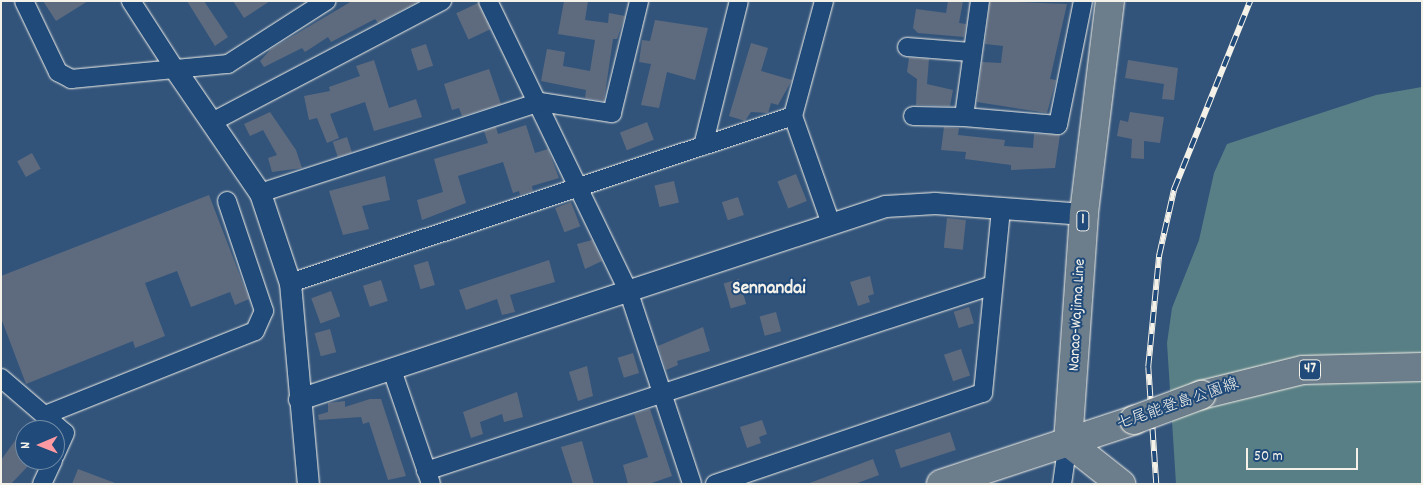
<!DOCTYPE html>
<html>
<head>
<meta charset="utf-8">
<style>
	body { margin:0 }
	#map { position:relative; width:1423px; height:485px; overflow:hidden; background:#32547b; font-family:Dekko,"Klee One",sans-serif }
	div>[style] { position:absolute }
	[style*='--x'] { left:calc(var(--x)*1px); top:calc(var(--y)*1px); width:calc(var(--w)*1px); rotate:calc(var(--a)*1deg) }
	.green>* { inset:0; background:#587f85 }
	.building>* { inset:0; background:#5e6b7e; transform-origin:0 0 }
	.roads { filter:drop-shadow(0 0 1px #f4f1e8) drop-shadow(0 0 1px #f4f1e8) }
	.minor>* { height:18px; margin:-9px; padding:0 9px; transform-origin:9px; border-radius:9px; background:#1f4a7a }
	.tertiary>* { height:21px; margin:-10.5px; padding:0 10.5px; transform-origin:10.5px; border-radius:10.5px; background:#1f4a7a }
	.primary>* { height:28px; margin:-14px; padding:0 14px; transform-origin:14px; border-radius:14px; background:#6c7d8b }
	.rail>* { height:5.5px; margin-top:-2.75px; transform-origin:0; background:repeating-linear-gradient(90deg,#1f4a7a 0 11px,#f4f1e8 0 22px); box-sizing:border-box; border-block:1px solid #f4f1e8 }
	.bridges { filter:drop-shadow(0 0 1px #f4f1e8) drop-shadow(0 0 1px #f4f1e8) }
	.primary-bridge>* { height:28px; margin:-14px; padding:0 14px; transform-origin:14px; border-radius:14px; background:#6c7d8b }
	span { translate:-50% -50%; white-space:nowrap; text-align:center; line-height:1.15; -webkit-text-stroke:4px #1f4a7a; paint-order:stroke }
	.shield-label span { padding:1px 4px; background:#1f4a7a; border:1px solid; border-radius:4px; -webkit-text-stroke-width:0 }
	.shield-label { font-size:15px; color:#f4f1e8; font-weight:700 }
	.street-label { font-size:16px; color:#f4f1e8 }
	.quarter-label { font-size:19px; color:#f4f1e8; font-weight:700 }
	.frame { position:absolute; inset:0; border:2px solid #f4f1e8; pointer-events:none }
	.north { position:absolute; left:15px; top:420px; width:50px; height:50px; box-sizing:border-box; background:#1f4a7a; border:1px solid #748da6; border-radius:50%; rotate:269deg; font-size:14px; font-weight:700; line-height:20px; text-align:center; color:#f4f1e8 }
	.north::after { content:''; display:block; margin:auto; width:18px; height:22px; background:#ff9aa2; clip-path:polygon(50% 0,100% 100%,50% 72%,0 100%) }
	.scale { position:absolute; left:1246px; top:448px; width:112px; height:22px; box-sizing:border-box; border:2px solid #f4f1e8; border-top:0; padding-left:6px; font-size:15px; line-height:18px; white-space:nowrap; color:#f4f1e8; -webkit-text-stroke:4px #1f4a7a; paint-order:stroke }
</style>
</head>
<body>
<div id="map">
	<div class="green">
		<div style="clip-path:polygon(1422px 87px,1422px 484px,1176px 484px,1167px 343px,1172px 308px,1199px 240px,1214px 173px,1227px 144px,1376px 95px)"></div>
	</div>
	<div class="building">
		<div style="clip-path:polygon(43px 1px,88px 1px,56px 21px)"></div>
		<div style="clip-path:polygon(187px 1px,204px 1px,228px 37px,215px 46px)"></div>
		<div style="clip-path:polygon(233px 1px,270px 1px,244px 18px)"></div>
		<div style="clip-path:polygon(352px 1px,419px 1px,378px 23px,375px 19px,331px 42px,328px 37px,305px 52px,302px 48px,264px 67px,260px 61px,271px 49px)"></div>
		<div style="clip-path:polygon(564px 1px,588px 1px,585px 20px,608px 23px,609px 13px,625px 16px,617px 39px,613px 39px,604px 101px,585px 98px,586px 90px,541px 81px,547px 49px,565px 52px,563px 66px,590px 71px,595px 40px,558px 34px)"></div>
		<div style="clip-path:polygon(948px 1px,963px 1px,959px 23px,966px 24px,964px 37px,918px 33px,913px 28px,916px 9px,946px 13px)"></div>
		<div style="clip-path:polygon(990px 1px,1067px 4px,1050px 79px,1056px 80px,1047px 113px,977px 102px,982px 62px,1001px 63px,1003px 46px,985px 44px)"></div>
		<div style="left:478px;top:3px;width:29px;height:24px;rotate:65deg"></div>
		<div style="clip-path:polygon(655px 20px,708px 28px,695px 80px,667px 72px,659px 108px,641px 105px,651px 64px,639px 62px,642px 40px,650px 41px)"></div>
		<div style="clip-path:polygon(751px 43px,768px 48px,761px 71px,792px 80px,778px 105px,771px 103px,768px 113px,751px 112px,745px 121px,729px 116px)"></div>
		<div style="left:426px;top:44px;width:23px;height:16px;rotate:72deg"></div>
		<div style="clip-path:polygon(909px 58px,929px 59px,927px 84px,953px 90px,950px 106px,916px 105px,917px 79px,907px 72px)"></div>
		<div style="clip-path:polygon(374px 60px,389px 108px,416px 99px,422px 117px,374px 131px,365px 102px,330px 114px,339px 138px,327px 143px,317px 118px,309px 120px,304px 96px,330px 91px,329px 87px,360px 76px,356px 66px)"></div>
		<div style="clip-path:polygon(1128px 60px,1178px 68px,1174px 100px,1162px 99px,1164px 84px,1125px 78px)"></div>
		<div style="clip-path:polygon(489px 69px,501px 104px,462px 116px,459px 108px,452px 110px,444px 84px)"></div>
		<div style="clip-path:polygon(270px 112px,296px 150px,302px 168px,272px 172px,268px 158px,277px 155px,263px 130px,250px 136px,244px 124px)"></div>
		<div style="clip-path:polygon(1130px 112px,1164px 117px,1160px 143px,1144px 141px,1144px 159px,1131px 158px,1132px 139px,1117px 136px,1120px 120px,1128px 122px)"></div>
		<div style="left:647px;top:122px;width:19px;height:29px;rotate:69deg"></div>
		<div style="clip-path:polygon(526px 125px,535px 153px,548px 149px,559px 178px,532px 186px,533px 191px,520px 195px,519px 191px,513px 193px,503px 162px,458px 176px,466px 203px,422px 220px,417px 200px,443px 192px,434px 159px,488px 143px,484px 131px,496px 127px,498px 134px)"></div>
		<div style="clip-path:polygon(944px 127px,959px 128px,958px 135px,1005px 140px,1004px 146px,1033px 148px,1034px 134px,1060px 135px,1055px 168px,1011px 170px,1011px 165px,965px 159px,966px 152px,941px 150px)"></div>
		<div style="left:347px;top:137px;width:16px;height:15px;rotate:72deg"></div>
		<div style="left:32px;top:153px;width:18px;height:17px;rotate:61deg"></div>
		<div style="left:796px;top:174px;width:29px;height:20px;rotate:68deg"></div>
		<div style="clip-path:polygon(385px 176px,390px 200px,362px 206px,369px 229px,343px 235px,329px 191px)"></div>
		<div style="left:674px;top:181px;width:22px;height:20px;rotate:77deg"></div>
		<div style="clip-path:polygon(209px 195px,249px 299px,235px 305px,230px 292px,191px 307px,177px 271px,145px 283px,165px 336px,135px 348px,133px 341px,26px 384px,1px 318px,1px 276px)"></div>
		<div style="left:738px;top:197px;width:19px;height:17px;rotate:72deg"></div>
		<div style="left:571px;top:202px;width:26px;height:17px;rotate:69deg"></div>
		<div style="left:947px;top:218px;width:19px;height:30px;rotate:6deg"></div>
		<div style="clip-path:polygon(592px 240px,602px 261px,585px 269px,577px 244px)"></div>
		<div style="clip-path:polygon(549px 260px,555px 282px,510px 295px,515px 312px,502px 315px,497px 299px,466px 310px,459px 290px)"></div>
		<div style="left:428px;top:261px;width:25px;height:15px;rotate:74deg"></div>
		<div style="clip-path:polygon(870px 276px,874px 294px,868px 296px,870px 302px,858px 306px,850px 282px)"></div>
		<div style="left:739px;top:279px;width:26px;height:16px;rotate:74deg"></div>
		<div style="left:381px;top:280px;width:22px;height:19px;rotate:72deg"></div>
		<div style="left:331px;top:291px;width:27px;height:21px;rotate:70deg"></div>
		<div style="left:969px;top:307px;width:17px;height:16px;rotate:73deg"></div>
		<div style="left:776px;top:312px;width:20px;height:17px;rotate:75deg"></div>
		<div style="clip-path:polygon(703px 327px,710px 351px,677px 361px,678px 365px,666px 370px,658px 346px)"></div>
		<div style="left:330px;top:329px;width:24px;height:16px;rotate:75deg"></div>
		<div style="left:961px;top:349px;width:28px;height:18px;rotate:71deg"></div>
		<div style="left:633px;top:353px;width:21px;height:16px;rotate:73deg"></div>
		<div style="clip-path:polygon(587px 366px,593px 396px,578px 401px,569px 372px)"></div>
		<div style="clip-path:polygon(517px 392px,523px 417px,504px 422px,502px 414px,480px 422px,483px 434px,471px 438px,463px 412px)"></div>
		<div style="clip-path:polygon(370px 399px,381px 399px,406px 476px,388px 480px,369px 422px,363px 424px,361px 417px,319px 420px,318px 415px,328px 412px,328px 403px,345px 401px,345px 407px)"></div>
		<div style="clip-path:polygon(650px 409px,672px 476px,649px 484px,628px 484px,623px 465px,648px 457px,634px 414px)"></div>
		<div style="clip-path:polygon(762px 420px,767px 434px,759px 437px,761px 443px,747px 448px,740px 427px)"></div>
		<div style="clip-path:polygon(25px 427px,28px 466px,11px 484px,1px 484px,1px 460px)"></div>
		<div style="left:950px;top:432px;width:19px;height:58px;rotate:72deg"></div>
		<div style="clip-path:polygon(582px 441px,588px 463px,594px 484px,573px 484px,561px 447px)"></div>
		<div style="clip-path:polygon(873px 459px,879px 475px,855px 484px,807px 484px)"></div>
		<div style="clip-path:polygon(78px 469px,115px 483px,114px 484px,72px 484px)"></div>
	</div>
	<div class="roads">
		<div class="minor">
			<div style="--x:24;--y:1;--w:79;--a:64.4"></div>
			<div style="--x:58;--y:72;--w:15;--a:28"></div>
			<div style="--x:71;--y:79;--w:158;--a:-5.5"></div>
			<div style="--x:228;--y:64;--w:117;--a:-32.7"></div>
			<div style="--x:131;--y:1;--w:85;--a:57.1"></div>
			<div style="--x:488;--y:1;--w:321;--a:64.2"></div>
			<div style="--x:628;--y:290;--w:204;--a:71.7"></div>
			<div style="--x:824;--y:1;--w:119;--a:105.1"></div>
			<div style="--x:793;--y:116;--w:114;--a:70.6"></div>
			<div style="--x:980;--y:1;--w:117;--a:97.9"></div>
			<div style="--x:964;--y:117;--w:94;--a:4.9"></div>
			<div style="--x:1058;--y:125;--w:126;--a:-78.6"></div>
			<div style="--x:907;--y:47;--w:64;--a:4.5"></div>
			<div style="--x:913;--y:116;--w:51;--a:1.1"></div>
			<div style="--x:214;--y:121;--w:258;--a:-27.8"></div>
			<div style="--x:703;--y:146;--w:149;--a:-76.1"></div>
			<div style="--x:260;--y:193;--w:294;--a:-18"></div>
			<div style="--x:540;--y:102;--w:73;--a:8.7"></div>
			<div style="--x:612;--y:113;--w:115;--a:-76.4"></div>
			<div style="--x:290;--y:283;--w:530;--a:-18.37"></div>
			<div style="--x:392;--y:370;--w:120;--a:71.1"></div>
			<div style="--x:1;--y:378;--w:84;--a:40.7"></div>
			<div style="--x:65;--y:433;--w:24;--a:114"></div>
			<div style="--x:45;--y:415;--w:226;--a:-21.8"></div>
			<div style="--x:255;--y:331;--w:22;--a:-66"></div>
			<div style="--x:264;--y:311;--w:116;--a:-108.6"></div>
			<div style="--x:426;--y:471;--w:594;--a:-18.16"></div>
			<div style="--x:42;--y:484;--w:26;--a:-65"></div>
			<div style="--x:715;--y:484;--w:283;--a:-18.8"></div>
			<div style="--x:983;--y:393;--w:186;--a:-84.4"></div>
			<div style="--x:1062;--y:484;--w:42;--a:-81.9"></div>
		</div>
		<div class="tertiary">
			<div style="--x:177;--y:72;--w:147;--a:55.6"></div>
			<div style="--x:260;--y:193;--w:95;--a:71.6"></div>
			<div style="--x:290;--y:283;--w:202;--a:84.9"></div>
			<div style="--x:299;--y:399;--w:617;--a:-18.23"></div>
			<div style="--x:885;--y:206;--w:50;--a:-3.4"></div>
			<div style="--x:935;--y:203;--w:149;--a:4.2"></div>
		</div>
		<div class="primary">
			<div style="--x:1110;--y:1;--w:215;--a:97"></div>
			<div style="--x:1084;--y:214;--w:229;--a:94"></div>
			<div style="--x:1068;--y:442;--w:68;--a:38.4"></div>
			<div style="--x:1201;--y:395;--w:105;--a:-13.8"></div>
			<div style="--x:1303;--y:370;--w:119;--a:-1.4"></div>
			<div style="--x:941;--y:484;--w:203;--a:-18.3"></div>
		</div>
	</div>
	<div class="rail">
		<div style="--x:1156;--y:484;--w:117;--a:-93.9"></div>
		<div style="--x:1148;--y:367;--w:113;--a:-84.4"></div>
		<div style="--x:1159;--y:255;--w:68;--a:-77.2"></div>
		<div style="--x:1174;--y:189;--w:203;--a:-68"></div>
	</div>
	<div class="bridges">
		<div class="primary-bridge">
			<div style="--x:1134;--y:420;--w:72;--a:-20.5"></div>
		</div>
	</div>
	<div class="shield-label">
		<span style="left:1083px;top:221px">1</span>
		<span style="left:1310px;top:370px">47</span>
	</div>
	<div class="street-label">
		<span style="left:1078px;top:315px;rotate:-87deg">Nanao-Wajima Line</span>
		<span style="left:1178px;top:405px;rotate:-19deg">七尾能登島公園線</span>
	</div>
	<div class="quarter-label">
		<span style="left:769px;top:290px">Sennandai</span>
	</div>
	<div class="frame"></div>
	<div class="north">N</div>
	<div class="scale">50 m</div>
</div>
</body>
</html>
